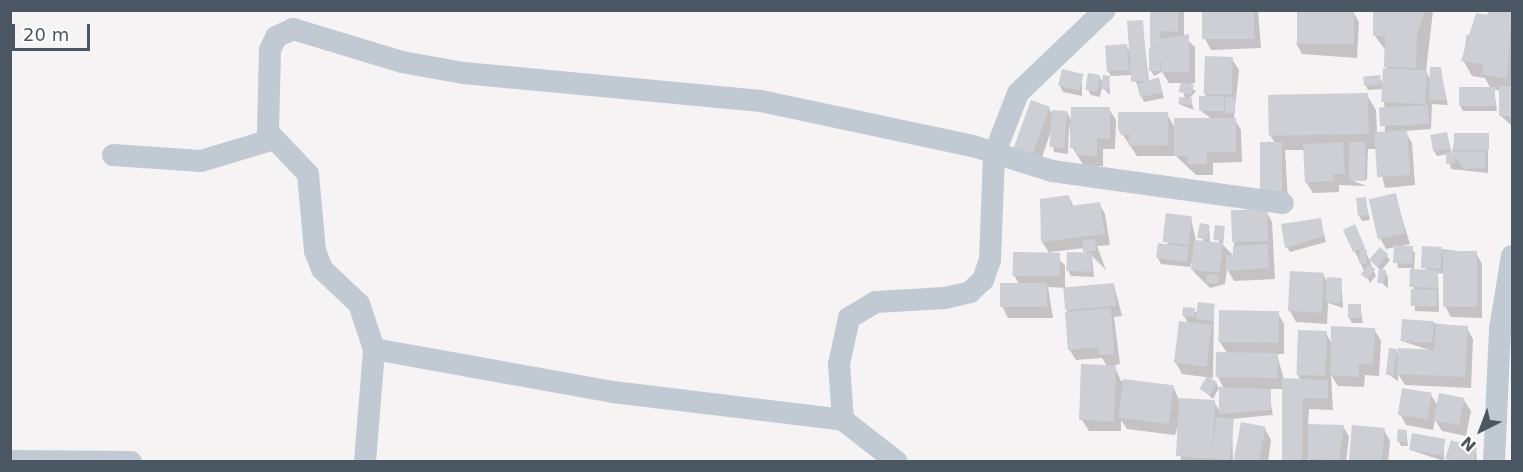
<!DOCTYPE html>
<html>
<head>
<meta charset="utf-8">
<style>
	body { margin:0 }
	#map { position:relative; width:1523px; height:472px; overflow:hidden; background:#f5f3f3; font-family:"DejaVu Sans",sans-serif }
	div>[style] { position:absolute }
	[style*='--x'] { left:calc(var(--x)*1px); top:calc(var(--y)*1px); width:calc(var(--w)*1px); rotate:calc(var(--a)*1deg) }
	.shadow>* { inset:0; background:#0003 }
	.building>* { inset:0; background:#cdcfd5; transform-origin:0 0 }
	.minor>* { height:22px; margin:-11px; padding:0 11px; transform-origin:11px; border-radius:11px; background:#c1cad2 }
	span { translate:-50% -50%; white-space:nowrap; text-align:center; line-height:1.15; -webkit-text-stroke:5px #fff; paint-order:stroke }
	.frame { position:absolute; inset:0; border:12px solid #4a5661; pointer-events:none }
	.north { position:absolute; left:1451px; top:400px; width:60px; height:60px; -webkit-text-stroke:4px #fff; paint-order:stroke; rotate:222deg; font-size:16px; font-weight:700; line-height:24px; text-align:center; color:#4a5661 }
	.north::after { content:''; display:block; margin:auto; width:21px; height:27px; background:#4a5661; clip-path:polygon(50% 0,100% 100%,50% 72%,0 100%) }
	.scale { position:absolute; left:12px; top:24px; width:78px; height:27px; box-sizing:border-box; border:3px solid #4a5661; border-top:0; padding-left:8px; font-size:18px; line-height:21px; white-space:nowrap; color:#4a5661; -webkit-text-stroke:4px #fff; paint-order:stroke }
</style>
</head>
<body>
<div id="map">
	<div class="shadow">
		<div style="clip-path:polygon(1151px 10px,1184px 10px,1184px 37px,1195px 47px,1195px 83px,1186px 85px,1196px 91px,1190px 98px,1194px 110px,1179px 104px,1185px 99px,1182px 83px,1169px 83px,1162px 72px,1154px 76px,1151px 71px)"></div>
		<div style="clip-path:polygon(1204px 10px,1258px 10px,1261px 48px,1211px 50px,1205px 39px)"></div>
		<div style="clip-path:polygon(1375px 10px,1433px 11px,1426px 71px,1431px 81px,1440px 69px,1448px 105px,1432px 104px,1431px 129px,1405px 131px,1412px 143px,1415px 185px,1385px 188px,1376px 149px,1368px 149px,1367px 180px,1350px 180px,1367px 186px,1339px 185px,1339px 192px,1313px 193px,1306px 182px,1305px 150px,1285px 150px,1288px 201px,1268px 201px,1275px 143px,1270px 135px,1367px 95px,1376px 110px,1377px 134px,1385px 133px,1384px 89px,1368px 90px,1365px 84px,1379px 77px,1384px 85px,1387px 70px,1386px 51px,1375px 36px)"></div>
		<div style="clip-path:polygon(1490px 10px,1512px 10px,1512px 126px,1500px 115px,1500px 91px,1494px 89px,1497px 111px,1463px 111px,1460px 105px,1491px 89px,1485px 78px,1472px 76px,1463px 60px,1467px 35px,1474px 36px)"></div>
		<div style="clip-path:polygon(1353px 11px,1359px 22px,1357px 58px,1302px 54px,1296px 43px)"></div>
		<div style="clip-path:polygon(1142px 22px,1149px 82px,1159px 79px,1164px 98px,1144px 102px,1133px 75px,1111px 76px,1108px 71px,1126px 45px,1132px 55px)"></div>
		<div style="clip-path:polygon(1232px 59px,1239px 70px,1234px 118px,1241px 130px,1242px 162px,1213px 163px,1213px 175px,1196px 175px,1176px 156px,1137px 156px,1123px 135px,1167px 114px,1175px 128px,1212px 119px,1201px 111px,1206px 94px)"></div>
		<div style="clip-path:polygon(1082px 75px,1082px 96px,1063px 92px,1060px 86px)"></div>
		<div style="clip-path:polygon(1099px 76px,1103px 83px,1109px 77px,1110px 95px,1102px 87px,1100px 97px,1091px 95px,1088px 90px)"></div>
		<div style="clip-path:polygon(1049px 108px,1053px 115px,1067px 112px,1072px 122px,1109px 109px,1116px 120px,1115px 149px,1103px 149px,1103px 166px,1084px 166px,1072px 147px,1069px 123px,1068px 154px,1054px 152px,1051px 131px,1037px 172px,1020px 166px)"></div>
		<div style="clip-path:polygon(1447px 134px,1452px 154px,1455px 136px,1488px 135px,1488px 173px,1451px 169px,1448px 154px,1437px 156px,1434px 151px)"></div>
		<div style="clip-path:polygon(1395px 195px,1410px 244px,1402px 246px,1415px 252px,1414px 270px,1424px 271px,1441px 249px,1476px 253px,1482px 264px,1482px 318px,1451px 317px,1445px 306px,1445px 274px,1438px 273px,1439px 312px,1415px 311px,1412px 268px,1398px 268px,1395px 247px,1386px 249px,1380px 238px)"></div>
		<div style="clip-path:polygon(1069px 197px,1074px 207px,1099px 203px,1105px 214px,1110px 245px,1097px 246px,1106px 270px,1092px 256px,1094px 277px,1071px 276px,1068px 270px,1087px 254px,1084px 248px,1050px 252px,1065px 265px,1065px 288px,1048px 287px,1053px 318px,1008px 318px,1002px 306px,1019px 284px,1014px 275px,1050px 254px,1042px 242px)"></div>
		<div style="clip-path:polygon(1365px 199px,1370px 220px,1362px 221px,1359px 216px)"></div>
		<div style="clip-path:polygon(1266px 211px,1272px 222px,1275px 279px,1234px 281px,1227px 269px,1225px 284px,1210px 288px,1192px 270px,1194px 256px,1190px 267px,1161px 264px,1158px 258px,1160px 245px,1166px 245px,1191px 218px,1196px 241px,1202px 242px,1209px 226px,1210px 243px,1218px 244px,1224px 228px,1223px 245px,1234px 256px,1234px 242px)"></div>
		<div style="clip-path:polygon(1320px 220px,1326px 242px,1290px 252px,1287px 247px)"></div>
		<div style="clip-path:polygon(1345px 231px,1357px 231px,1376px 276px,1370px 283px)"></div>
		<div style="clip-path:polygon(1386px 255px,1390px 260px,1381px 271px,1371px 260px)"></div>
		<div style="clip-path:polygon(1385px 271px,1388px 277px,1388px 288px,1380px 282px)"></div>
		<div style="clip-path:polygon(1323px 274px,1328px 283px,1341px 279px,1343px 308px,1328px 303px,1327px 324px,1296px 322px,1290px 311px)"></div>
		<div style="clip-path:polygon(1114px 285px,1122px 316px,1114px 317px,1120px 364px,1114px 365px,1121px 381px,1173px 386px,1179px 400px,1214px 402px,1221px 413px,1224px 389px,1218px 377px,1227px 353px,1220px 342px,1278px 313px,1284px 324px,1284px 354px,1277px 354px,1284px 380px,1301px 380px,1297px 374px,1326px 333px,1332px 344px,1374px 329px,1381px 341px,1379px 376px,1365px 375px,1364px 387px,1338px 386px,1331px 375px,1333px 410px,1309px 409px,1308px 425px,1343px 426px,1349px 437px,1346px 462px,1311px 462px,1308px 456px,1308px 462px,1284px 462px,1283px 389px,1268px 389px,1273px 415px,1232px 419px,1233px 462px,1181px 462px,1179px 422px,1175px 435px,1127px 429px,1121px 420px,1121px 431px,1089px 431px,1082px 420px,1107px 366px,1102px 358px,1076px 360px,1069px 349px,1067px 309px)"></div>
		<div style="clip-path:polygon(1214px 305px,1213px 378px,1182px 374px,1176px 363px,1188px 323px,1184px 316px)"></div>
		<div style="clip-path:polygon(1360px 306px,1363px 323px,1352px 323px,1349px 317px)"></div>
		<div style="clip-path:polygon(1433px 323px,1467px 328px,1473px 339px,1471px 388px,1405px 385px,1398px 374px,1398px 381px,1389px 375px,1396px 350px,1399px 356px,1435px 352px,1402px 341px)"></div>
		<div style="clip-path:polygon(1216px 383px,1219px 388px,1213px 399px,1202px 389px)"></div>
		<div style="clip-path:polygon(1431px 395px,1438px 406px,1464px 400px,1471px 411px,1466px 436px,1442px 431px,1435px 420px,1433px 430px,1406px 425px,1400px 414px)"></div>
		<div style="clip-path:polygon(1265px 429px,1271px 440px,1268px 462px,1238px 462px)"></div>
		<div style="clip-path:polygon(1384px 430px,1390px 441px,1388px 462px,1350px 462px)"></div>
		<div style="clip-path:polygon(1406px 431px,1408px 446px,1401px 446px,1398px 440px)"></div>
		<div style="clip-path:polygon(1444px 441px,1444px 461px,1410px 450px)"></div>
		<div style="clip-path:polygon(1476px 449px,1477px 462px,1447px 459px)"></div>
	</div>
	<div class="building">
		<div style="clip-path:polygon(1150px 10px,1178px 10px,1178px 32px,1160px 31px,1160px 39px,1189px 34px,1189px 72px,1161px 72px,1161px 59px,1160px 71px,1149px 71px,1149px 48px,1161px 48px,1150px 47px)"></div>
		<div style="left:1202px;top:10px;width:52px;height:29px"></div>
		<div style="left:1297px;top:10px;width:57px;height:34px"></div>
		<div style="clip-path:polygon(1373px 10px,1425px 10px,1417px 35px,1416px 68px,1384px 67px,1385px 36px,1373px 36px)"></div>
		<div style="clip-path:polygon(1489px 10px,1512px 10px,1507px 79px,1481px 74px,1483px 64px,1461px 61px,1476px 13px,1488px 15px)"></div>
		<div style="left:1143px;top:20px;width:61px;height:16px;rotate:86deg"></div>
		<div style="left:1127px;top:44px;width:26px;height:22px;rotate:86deg"></div>
		<div style="left:1205px;top:56px;width:28px;height:38px;rotate:2deg"></div>
		<div style="clip-path:polygon(1430px 67px,1441px 67px,1446px 100px,1429px 100px)"></div>
		<div style="left:1383px;top:68px;width:44px;height:34px;rotate:3deg"></div>
		<div style="left:1062px;top:69px;width:22px;height:17px;rotate:13deg"></div>
		<div style="left:1088px;top:73px;width:12px;height:17px;rotate:9deg"></div>
		<div style="left:1103px;top:75px;width:7px;height:14px;rotate:8deg"></div>
		<div style="left:1380px;top:75px;width:9px;height:17px;rotate:84deg"></div>
		<div style="clip-path:polygon(1159px 77px,1162px 93px,1140px 97px,1137px 84px)"></div>
		<div style="left:1181px;top:82px;width:13px;height:10px;rotate:13deg"></div>
		<div style="left:1499px;top:86px;width:13px;height:30px"></div>
		<div style="left:1459px;top:87px;width:36px;height:19px"></div>
		<div style="left:1368px;top:93px;width:41px;height:100px;rotate:89deg"></div>
		<div style="left:1199px;top:96px;width:25px;height:15px"></div>
		<div style="left:1179px;top:97px;width:13px;height:7px;rotate:4deg"></div>
		<div style="left:1225px;top:97px;width:10px;height:16px"></div>
		<div style="left:1031px;top:100px;width:20px;height:58px;rotate:20deg"></div>
		<div style="left:1428px;top:105px;width:19px;height:49px;rotate:87deg"></div>
		<div style="clip-path:polygon(1071px 107px,1110px 107px,1110px 139px,1097px 138px,1097px 156px,1076px 155px,1076px 147px,1070px 148px)"></div>
		<div style="left:1052px;top:110px;width:15px;height:37px;rotate:4deg"></div>
		<div style="clip-path:polygon(1118px 112px,1168px 112px,1168px 145px,1129px 146px,1129px 135px,1121px 135px,1118px 128px)"></div>
		<div style="clip-path:polygon(1174px 118px,1236px 118px,1236px 152px,1207px 152px,1207px 164px,1188px 164px,1188px 156px,1174px 156px)"></div>
		<div style="left:1407px;top:130px;width:45px;height:33px;rotate:86deg"></div>
		<div style="left:1447px;top:132px;width:17px;height:17px;rotate:80deg"></div>
		<div style="left:1489px;top:133px;width:17px;height:35px;rotate:90deg"></div>
		<div style="left:1260px;top:142px;width:22px;height:49px"></div>
		<div style="clip-path:polygon(1343px 142px,1345px 174px,1333px 174px,1334px 181px,1305px 183px,1303px 144px)"></div>
		<div style="left:1349px;top:142px;width:16px;height:39px"></div>
		<div style="clip-path:polygon(1485px 151px,1486px 168px,1464px 169px,1455px 156px,1455px 163px,1446px 164px,1446px 152px)"></div>
		<div style="left:1396px;top:193px;width:41px;height:28px;rotate:77deg"></div>
		<div style="clip-path:polygon(1069px 195px,1071px 206px,1100px 202px,1105px 234px,1041px 242px,1040px 199px)"></div>
		<div style="left:1366px;top:197px;width:18px;height:10px;rotate:84deg"></div>
		<div style="left:1267px;top:209px;width:32px;height:36px;rotate:88deg"></div>
		<div style="left:1166px;top:213px;width:26px;height:29px;rotate:7deg"></div>
		<div style="clip-path:polygon(1321px 218px,1324px 236px,1285px 248px,1281px 224px)"></div>
		<div style="left:1200px;top:223px;width:10px;height:15px;rotate:11deg"></div>
		<div style="clip-path:polygon(1355px 224px,1365px 247px,1360px 249px,1367px 250px,1366px 264px,1359px 263px,1360px 249px,1353px 252px,1343px 230px)"></div>
		<div style="left:1215px;top:225px;width:10px;height:15px;rotate:6deg"></div>
		<div style="left:1095px;top:239px;width:12px;height:13px;rotate:85deg"></div>
		<div style="left:1194px;top:240px;width:29px;height:30px;rotate:6deg"></div>
		<div style="left:1158px;top:243px;width:31px;height:15px;rotate:7deg"></div>
		<div style="clip-path:polygon(1268px 244px,1269px 268px,1226px 271px,1226px 255px,1233px 255px,1233px 246px)"></div>
		<div style="left:1394px;top:245px;width:19px;height:18px;rotate:3deg"></div>
		<div style="left:1422px;top:246px;width:20px;height:22px;rotate:3deg"></div>
		<div style="left:1380px;top:247px;width:11px;height:17px;rotate:41deg"></div>
		<div style="left:1443px;top:251px;width:34px;height:56px"></div>
		<div style="left:1013px;top:252px;width:47px;height:24px;rotate:1deg"></div>
		<div style="left:1067px;top:252px;width:25px;height:19px;rotate:2deg"></div>
		<div style="left:1369px;top:264px;width:8px;height:13px;rotate:40deg"></div>
		<div style="left:1379px;top:269px;width:7px;height:14px;rotate:8deg"></div>
		<div style="left:1410px;top:269px;width:28px;height:18px;rotate:2deg"></div>
		<div style="left:1290px;top:271px;width:34px;height:40px;rotate:3deg"></div>
		<div style="left:1207px;top:274px;width:12px;height:9px;rotate:5deg"></div>
		<div style="left:1327px;top:277px;width:15px;height:25px;rotate:4deg"></div>
		<div style="left:1000px;top:283px;width:47px;height:24px"></div>
		<div style="left:1114px;top:283px;width:23px;height:51px;rotate:85deg"></div>
		<div style="left:1411px;top:289px;width:26px;height:17px;rotate:2deg"></div>
		<div style="left:1198px;top:302px;width:17px;height:17px;rotate:7deg"></div>
		<div style="left:1348px;top:304px;width:13px;height:14px"></div>
		<div style="left:1183px;top:307px;width:12px;height:9px;rotate:5deg"></div>
		<div style="clip-path:polygon(1111px 308px,1114px 354px,1099px 355px,1098px 347px,1068px 350px,1065px 312px)"></div>
		<div style="left:1219px;top:310px;width:60px;height:32px;rotate:1deg"></div>
		<div style="left:1402px;top:319px;width:32px;height:22px;rotate:4deg"></div>
		<div style="left:1179px;top:321px;width:33px;height:42px;rotate:7deg"></div>
		<div style="clip-path:polygon(1436px 324px,1468px 326px,1465px 377px,1397px 374px,1398px 348px,1434px 350px)"></div>
		<div style="clip-path:polygon(1331px 326px,1375px 328px,1373px 365px,1359px 364px,1359px 377px,1330px 375px)"></div>
		<div style="left:1298px;top:330px;width:29px;height:45px;rotate:2deg"></div>
		<div style="left:1389px;top:348px;width:8px;height:27px;rotate:7deg"></div>
		<div style="left:1216px;top:352px;width:62px;height:25px;rotate:1deg"></div>
		<div style="left:1081px;top:364px;width:35px;height:56px;rotate:2deg"></div>
		<div style="left:1207px;top:376px;width:12px;height:15px;rotate:31deg"></div>
		<div style="clip-path:polygon(1282px 378px,1328px 380px,1328px 399px,1303px 398px,1302px 462px,1282px 462px)"></div>
		<div style="left:1123px;top:379px;width:51px;height:39px;rotate:7deg"></div>
		<div style="clip-path:polygon(1219px 387px,1271px 389px,1271px 410px,1219px 414px)"></div>
		<div style="left:1402px;top:388px;width:30px;height:27px;rotate:9deg"></div>
		<div style="left:1439px;top:393px;width:26px;height:28px;rotate:11deg"></div>
		<div style="clip-path:polygon(1179px 398px,1215px 400px,1212px 455px,1216px 417px,1234px 419px,1230px 460px,1176px 456px)"></div>
		<div style="left:1241px;top:422px;width:25px;height:38px;rotate:11deg"></div>
		<div style="clip-path:polygon(1308px 424px,1344px 425px,1339px 460px,1308px 459px)"></div>
		<div style="left:1352px;top:425px;width:33px;height:37px;rotate:5deg"></div>
		<div style="left:1398px;top:429px;width:9px;height:12px;rotate:6deg"></div>
		<div style="left:1412px;top:433px;width:34px;height:17px;rotate:10deg"></div>
		<div style="clip-path:polygon(1451px 440px,1477px 448px,1473px 462px,1445px 459px)"></div>
	</div>
	<div class="minor">
		<div style="--x:113;--y:155;--w:88;--a:3.9"></div>
		<div style="--x:201;--y:161;--w:73;--a:-16.7"></div>
		<div style="--x:374;--y:349;--w:47;--a:-108.4"></div>
		<div style="--x:359;--y:304;--w:51;--a:-136.6"></div>
		<div style="--x:322;--y:269;--w:19;--a:-111"></div>
		<div style="--x:315;--y:251;--w:77;--a:-95.2"></div>
		<div style="--x:308;--y:174;--w:58;--a:-133.6"></div>
		<div style="--x:268;--y:132;--w:82;--a:-88.6"></div>
		<div style="--x:270;--y:50;--w:14;--a:-65"></div>
		<div style="--x:276;--y:37;--w:19;--a:-25"></div>
		<div style="--x:293;--y:29;--w:114;--a:16.8"></div>
		<div style="--x:402;--y:62;--w:63;--a:10.1"></div>
		<div style="--x:464;--y:73;--w:298;--a:5.4"></div>
		<div style="--x:761;--y:101;--w:217;--a:12"></div>
		<div style="--x:973;--y:146;--w:83;--a:17.6"></div>
		<div style="--x:1052;--y:171;--w:233;--a:7.9"></div>
		<div style="--x:843;--y:420;--w:56;--a:-94.1"></div>
		<div style="--x:839;--y:364;--w:47;--a:-77.7"></div>
		<div style="--x:849;--y:318;--w:31;--a:-31"></div>
		<div style="--x:876;--y:302;--w:69;--a:-3.3"></div>
		<div style="--x:945;--y:298;--w:26;--a:-13"></div>
		<div style="--x:970;--y:292;--w:18;--a:-43"></div>
		<div style="--x:983;--y:280;--w:21;--a:-71"></div>
		<div style="--x:990;--y:260;--w:105;--a:-87.8"></div>
		<div style="--x:994;--y:155;--w:66;--a:-68.8"></div>
		<div style="--x:1018;--y:93;--w:120;--a:-43.7"></div>
		<div style="--x:10;--y:461;--w:121;--a:0.5"></div>
		<div style="--x:365;--y:462;--w:113;--a:-85.4"></div>
		<div style="--x:374;--y:349;--w:243;--a:10.2"></div>
		<div style="--x:613;--y:392;--w:232;--a:6.9"></div>
		<div style="--x:843;--y:420;--w:68;--a:37.9"></div>
		<div style="--x:1494;--y:462;--w:133;--a:-87.4"></div>
		<div style="--x:1500;--y:329;--w:74;--a:-80.7"></div>
	</div>
	<div class="frame"></div>
	<div class="north">N</div>
	<div class="scale">20 m</div>
</div>
</body>
</html>
